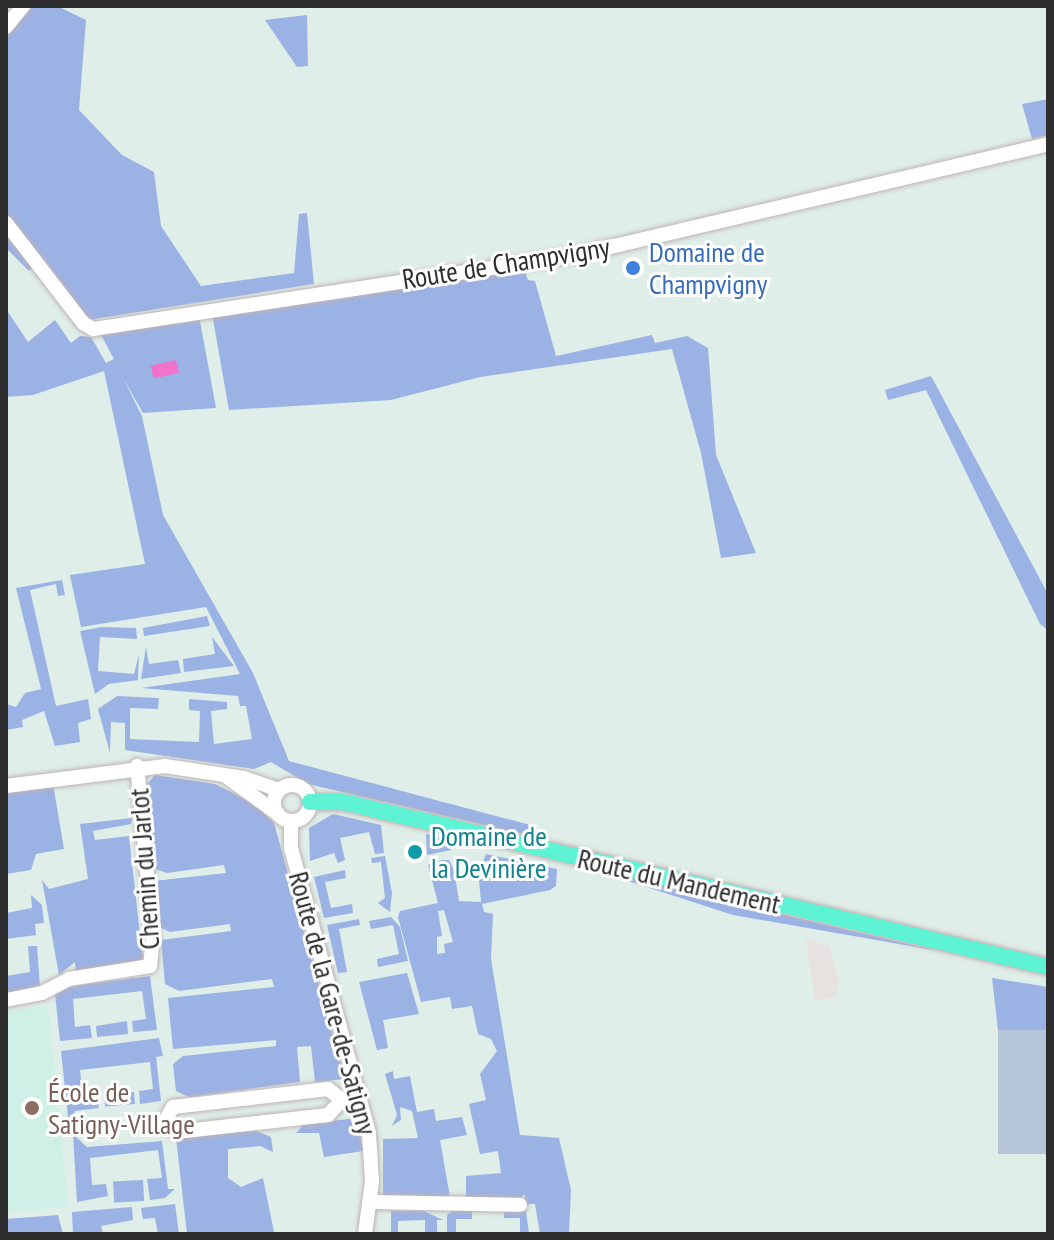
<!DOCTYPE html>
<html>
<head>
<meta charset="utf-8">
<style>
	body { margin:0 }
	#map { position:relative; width:1054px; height:1240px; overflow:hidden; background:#dfeee8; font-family:"PT Sans Narrow",sans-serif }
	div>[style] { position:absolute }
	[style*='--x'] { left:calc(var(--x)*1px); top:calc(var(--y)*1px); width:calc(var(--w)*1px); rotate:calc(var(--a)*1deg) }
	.industrial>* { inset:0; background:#e7e2df }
	.education>* { inset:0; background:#cff0e6 }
	.green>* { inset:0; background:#9bb2e5; transform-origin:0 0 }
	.cemetery>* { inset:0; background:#b6c5d8; transform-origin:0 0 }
	.water>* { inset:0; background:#f172ca; transform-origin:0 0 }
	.roads { filter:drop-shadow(0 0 2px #c0b3b5) drop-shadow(0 0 2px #c0b3b5) }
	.minor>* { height:14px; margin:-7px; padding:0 7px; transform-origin:7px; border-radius:7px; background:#fff }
	.minor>.ring { margin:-7px; padding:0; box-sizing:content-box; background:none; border:14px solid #fff; border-radius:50% }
	.major>* { height:16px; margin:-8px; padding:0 8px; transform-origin:8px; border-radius:8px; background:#5ff3d6 }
	.dots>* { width:22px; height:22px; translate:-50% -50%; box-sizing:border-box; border:4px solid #fff; border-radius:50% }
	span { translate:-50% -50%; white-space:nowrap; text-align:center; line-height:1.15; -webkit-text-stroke:6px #fff; paint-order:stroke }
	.shop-label { font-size:28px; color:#366cbe }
	.left { translate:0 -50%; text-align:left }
	.street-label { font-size:28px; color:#2d2d2d }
	.culture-label { font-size:28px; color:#0d838f }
	.education-label { font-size:28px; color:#785e54 }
	.frame { position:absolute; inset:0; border:8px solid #2d2d2d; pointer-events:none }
</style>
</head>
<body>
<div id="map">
	<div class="industrial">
		<div style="clip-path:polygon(806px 939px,830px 947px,839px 983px,834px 998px,815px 1000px)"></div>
	</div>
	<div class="education">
		<div style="clip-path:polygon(48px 1006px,68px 1206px,6px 1213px,6px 1011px)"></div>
	</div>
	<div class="green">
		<div style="clip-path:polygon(33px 6px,57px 6px,86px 20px,79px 110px,122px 155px,154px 172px,161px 226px,201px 286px,294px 273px,299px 214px,307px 213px,314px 284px,88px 320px,6px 213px,6px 37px)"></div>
		<div style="clip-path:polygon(307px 15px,308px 66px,297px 67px,265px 20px)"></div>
		<div style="clip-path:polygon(1048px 99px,1048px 135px,1032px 139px,1022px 104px)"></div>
		<div style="clip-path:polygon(9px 234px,32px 268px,29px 271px,6px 248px)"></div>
		<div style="clip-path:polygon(524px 268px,528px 280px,535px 281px,556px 356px,652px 335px,655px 343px,687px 336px,708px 348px,716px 455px,756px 553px,721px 558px,701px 453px,672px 349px,480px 377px,391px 400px,229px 410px,212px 314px)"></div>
		<div style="clip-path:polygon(6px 309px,28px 342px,55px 320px,71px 343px,80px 336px,91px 337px,106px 363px,114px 359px,100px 333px,199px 316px,216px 408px,143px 413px,123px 378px,142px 416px,163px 515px,253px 673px,289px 761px,534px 826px,531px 836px,308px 784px,271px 762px,254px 769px,125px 750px,125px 723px,111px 722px,110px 753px,98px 709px,117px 696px,159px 698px,158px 709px,130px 708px,130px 739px,199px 742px,200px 711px,189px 710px,189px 699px,227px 702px,227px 709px,211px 711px,214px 744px,252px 739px,246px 706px,240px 706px,238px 696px,141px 688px,240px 674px,206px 607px,81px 627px,70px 575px,145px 564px,104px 371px,33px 395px,6px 397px)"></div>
		<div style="clip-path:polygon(931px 376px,1048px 594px,1048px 630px,1040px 624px,926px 390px,888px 400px,885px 390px)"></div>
		<div style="clip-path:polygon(62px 580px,65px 595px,58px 596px,56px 584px,30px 590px,56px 706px,88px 699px,91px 719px,78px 723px,80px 742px,55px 746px,44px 711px,22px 720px,23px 727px,6px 730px,6px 704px,16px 707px,25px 693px,41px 689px,16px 588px)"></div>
		<div style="clip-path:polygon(207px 616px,210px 626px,144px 636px,143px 628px)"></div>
		<div style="clip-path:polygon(102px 627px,136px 628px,137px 639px,100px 637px,98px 671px,134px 674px,139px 654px,138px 680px,109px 684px,95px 694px,80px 631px)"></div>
		<div style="clip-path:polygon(212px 637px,234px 666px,184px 672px,183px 659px,215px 654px)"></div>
		<div style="clip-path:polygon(146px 647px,149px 664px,178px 660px,181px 673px,141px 679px)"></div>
		<div style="clip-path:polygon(155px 775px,215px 784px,253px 803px,274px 823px,345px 1079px,315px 1082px,311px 1046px,297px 1047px,300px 1082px,189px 1097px,176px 1091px,173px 1064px,183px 1056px,276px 1046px,276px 1040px,173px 1049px,168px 998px,274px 987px,272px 979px,179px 991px,165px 984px,161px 940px,231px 931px,230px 924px,170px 932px,157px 926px,154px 881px,226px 873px,224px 865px,167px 873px,152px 868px,150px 834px,155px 832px,147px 784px)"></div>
		<div style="clip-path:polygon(53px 784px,64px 849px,36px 854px,31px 870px,6px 874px,6px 794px)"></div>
		<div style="clip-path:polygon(333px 814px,381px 825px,384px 853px,375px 854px,369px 832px,340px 838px,345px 860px,338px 863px,334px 853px,310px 861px,309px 828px)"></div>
		<div style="clip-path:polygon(132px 818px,131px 824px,93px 831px,95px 840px,129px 836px,143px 961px,76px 974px,75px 962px,59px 975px,42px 880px,49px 889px,88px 879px,80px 824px)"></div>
		<div style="clip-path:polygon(426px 834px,453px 841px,451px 850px,427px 855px)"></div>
		<div style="clip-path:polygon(evenodd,486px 854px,557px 869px,556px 886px,550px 890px,482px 904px,484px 912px,493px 914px,491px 959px,520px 1135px,559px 1138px,571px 1190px,569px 1234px,540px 1234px,535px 1204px,524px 1204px,525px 1194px,517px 1202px,466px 1198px,466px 1176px,501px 1173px,498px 1151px,480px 1154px,469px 1104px,486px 1100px,480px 1074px,497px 1051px,491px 1039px,478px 1034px,472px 1006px,452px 1009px,450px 997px,421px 1002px,398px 917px,400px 911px,438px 903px,428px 865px,442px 860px,449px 860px,454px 870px,459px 901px,481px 902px,478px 870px,471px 867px,473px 862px,482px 865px,486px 854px,444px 910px,453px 942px,444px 944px,445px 953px,437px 954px,437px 937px,442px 936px,438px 911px,444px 910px)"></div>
		<div style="clip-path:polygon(385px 856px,392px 893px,390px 912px,378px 903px,385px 898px,381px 862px,372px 863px,371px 858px)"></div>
		<div style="clip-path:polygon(582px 866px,793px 917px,939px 951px,733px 915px)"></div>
		<div style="clip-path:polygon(345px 870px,346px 878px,325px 882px,331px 908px,352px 904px,353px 913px,324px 918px,314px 877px)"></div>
		<div style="clip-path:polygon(31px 895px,42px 905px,44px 923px,35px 924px,36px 935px,6px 939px,6px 913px,32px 908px)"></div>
		<div style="clip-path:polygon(391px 917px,400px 927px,408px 961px,378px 967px,377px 959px,399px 954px,393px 925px,371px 929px,369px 921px)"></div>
		<div style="clip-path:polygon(359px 919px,360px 925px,339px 929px,347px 972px,338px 973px,327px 925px)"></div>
		<div style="clip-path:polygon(28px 946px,37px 946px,40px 987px,6px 993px,6px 976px,30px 972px)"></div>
		<div style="clip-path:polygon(407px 973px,419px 1014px,383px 1020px,388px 1048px,377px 1050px,359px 982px)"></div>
		<div style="clip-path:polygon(150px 976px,157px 1030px,133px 1032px,132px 1021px,146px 1019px,142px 991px,73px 999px,75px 1027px,90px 1025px,92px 1038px,60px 1041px,55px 994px,71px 986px)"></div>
		<div style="clip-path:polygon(992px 978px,1048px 987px,1048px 1030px,998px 1030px)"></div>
		<div style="clip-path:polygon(127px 1021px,128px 1034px,97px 1037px,96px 1026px)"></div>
		<div style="clip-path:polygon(159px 1038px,163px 1056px,156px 1057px,161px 1101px,140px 1104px,139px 1091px,153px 1089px,150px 1062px,80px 1070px,83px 1097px,97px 1096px,99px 1108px,75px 1111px,69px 1126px,61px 1051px)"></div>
		<div style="clip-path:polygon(393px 1071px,394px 1079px,410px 1076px,417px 1112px,434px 1109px,436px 1121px,462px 1117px,467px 1135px,440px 1140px,450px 1197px,383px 1196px,383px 1139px,418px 1138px,412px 1111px,400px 1107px,401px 1120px,392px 1126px,397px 1115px,385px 1074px)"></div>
		<div style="left:134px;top:1092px;width:12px;height:30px;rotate:85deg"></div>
		<div style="clip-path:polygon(357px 1118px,363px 1151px,324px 1157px,319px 1133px,296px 1133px,304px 1124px)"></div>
		<div style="clip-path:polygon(254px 1130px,271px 1137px,273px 1152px,260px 1146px,228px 1149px,228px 1178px,241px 1187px,263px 1178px,274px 1232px,187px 1234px,176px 1138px)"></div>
		<div style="clip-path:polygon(73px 1134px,87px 1147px,162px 1141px,168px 1189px,175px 1189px,165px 1198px,150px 1200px,147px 1179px,162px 1178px,158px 1150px,90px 1158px,92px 1185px,106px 1184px,108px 1196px,77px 1202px)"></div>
		<div style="left:143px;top:1180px;width:21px;height:30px;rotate:87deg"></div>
		<div style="clip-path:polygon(175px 1204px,179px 1234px,158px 1234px,155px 1218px,143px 1219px,141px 1208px)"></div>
		<div style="clip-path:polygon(132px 1207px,133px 1220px,101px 1226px,103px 1234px,73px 1234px,72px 1212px)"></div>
		<div style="clip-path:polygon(453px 1210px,472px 1211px,472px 1219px,456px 1219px,456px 1234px,447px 1234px,447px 1215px)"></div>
		<div style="clip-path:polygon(504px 1210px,526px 1211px,529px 1234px,520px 1234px,520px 1218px,504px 1218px)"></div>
		<div style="clip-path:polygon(391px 1211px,424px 1211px,443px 1220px,437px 1220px,437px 1234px,425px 1234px,425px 1220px,398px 1221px,398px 1234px,391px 1234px)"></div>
		<div style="clip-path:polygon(58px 1215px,63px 1234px,6px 1234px,6px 1219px)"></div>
	</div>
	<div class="cemetery">
		<div style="left:998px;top:1030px;width:50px;height:124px"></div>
	</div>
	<div class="water">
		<div style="left:176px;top:360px;width:13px;height:26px;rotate:77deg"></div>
	</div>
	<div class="roads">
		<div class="minor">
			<div style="--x:6;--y:27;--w:27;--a:-51"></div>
			<div style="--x:6;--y:223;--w:126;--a:52.4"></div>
			<div style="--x:83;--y:323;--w:12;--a:31"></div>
			<div style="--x:93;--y:329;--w:489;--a:-8.7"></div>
			<div style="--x:576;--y:255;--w:485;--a:-13.2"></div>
			<div style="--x:227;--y:777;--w:63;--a:36"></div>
			<div class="ring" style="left:274px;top:785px;width:22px;height:22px"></div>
			<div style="--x:6;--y:786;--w:160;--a:-7.2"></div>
			<div style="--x:165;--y:766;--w:80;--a:8.6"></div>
			<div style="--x:244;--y:778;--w:36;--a:19"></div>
			<div style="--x:291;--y:821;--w:27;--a:90"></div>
			<div style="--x:291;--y:848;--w:295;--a:74.7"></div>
			<div style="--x:369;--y:1133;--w:49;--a:86.5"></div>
			<div style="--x:372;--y:1182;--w:52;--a:97.7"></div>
			<div style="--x:6;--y:1000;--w:37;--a:-11"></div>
			<div style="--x:42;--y:993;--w:30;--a:-27"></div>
			<div style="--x:69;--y:979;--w:82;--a:-9.1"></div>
			<div style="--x:150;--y:966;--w:29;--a:-84"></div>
			<div style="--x:153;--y:937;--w:172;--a:-95.3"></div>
			<div style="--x:328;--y:1089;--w:18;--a:38"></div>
			<div style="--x:342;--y:1100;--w:21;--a:133"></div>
			<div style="--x:328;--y:1115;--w:153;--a:173.6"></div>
			<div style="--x:176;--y:1132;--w:16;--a:-128"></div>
			<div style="--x:166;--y:1119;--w:14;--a:-60"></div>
			<div style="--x:173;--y:1107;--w:156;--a:-6.6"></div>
			<div style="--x:369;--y:1202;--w:151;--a:1.1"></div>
		</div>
		<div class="major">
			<div style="--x:310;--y:802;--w:33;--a:0"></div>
			<div style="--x:343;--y:802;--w:724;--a:13.17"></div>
		</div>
	</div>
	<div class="dots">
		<div style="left:633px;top:268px;background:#3f7fe0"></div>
		<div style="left:415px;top:852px;background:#0f9aa8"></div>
		<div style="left:32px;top:1108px;background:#8d6e63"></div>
	</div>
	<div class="shop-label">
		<span class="left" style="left:649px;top:268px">Domaine de<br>Champvigny</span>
	</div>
	<div class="street-label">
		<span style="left:506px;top:263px;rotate:-9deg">Route de Champvigny</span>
		<span style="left:144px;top:869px;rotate:-94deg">Chemin du Jarlot</span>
		<span style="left:679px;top:881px;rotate:13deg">Route du Mandement</span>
		<span style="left:333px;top:1003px;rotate:75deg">Route de la Gare-de-Satigny</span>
	</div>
	<div class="culture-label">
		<span class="left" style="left:431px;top:852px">Domaine de<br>la Devinière</span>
	</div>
	<div class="education-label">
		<span class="left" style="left:48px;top:1108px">École de<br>Satigny-Village</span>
	</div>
	<div class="frame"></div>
</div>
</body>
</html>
